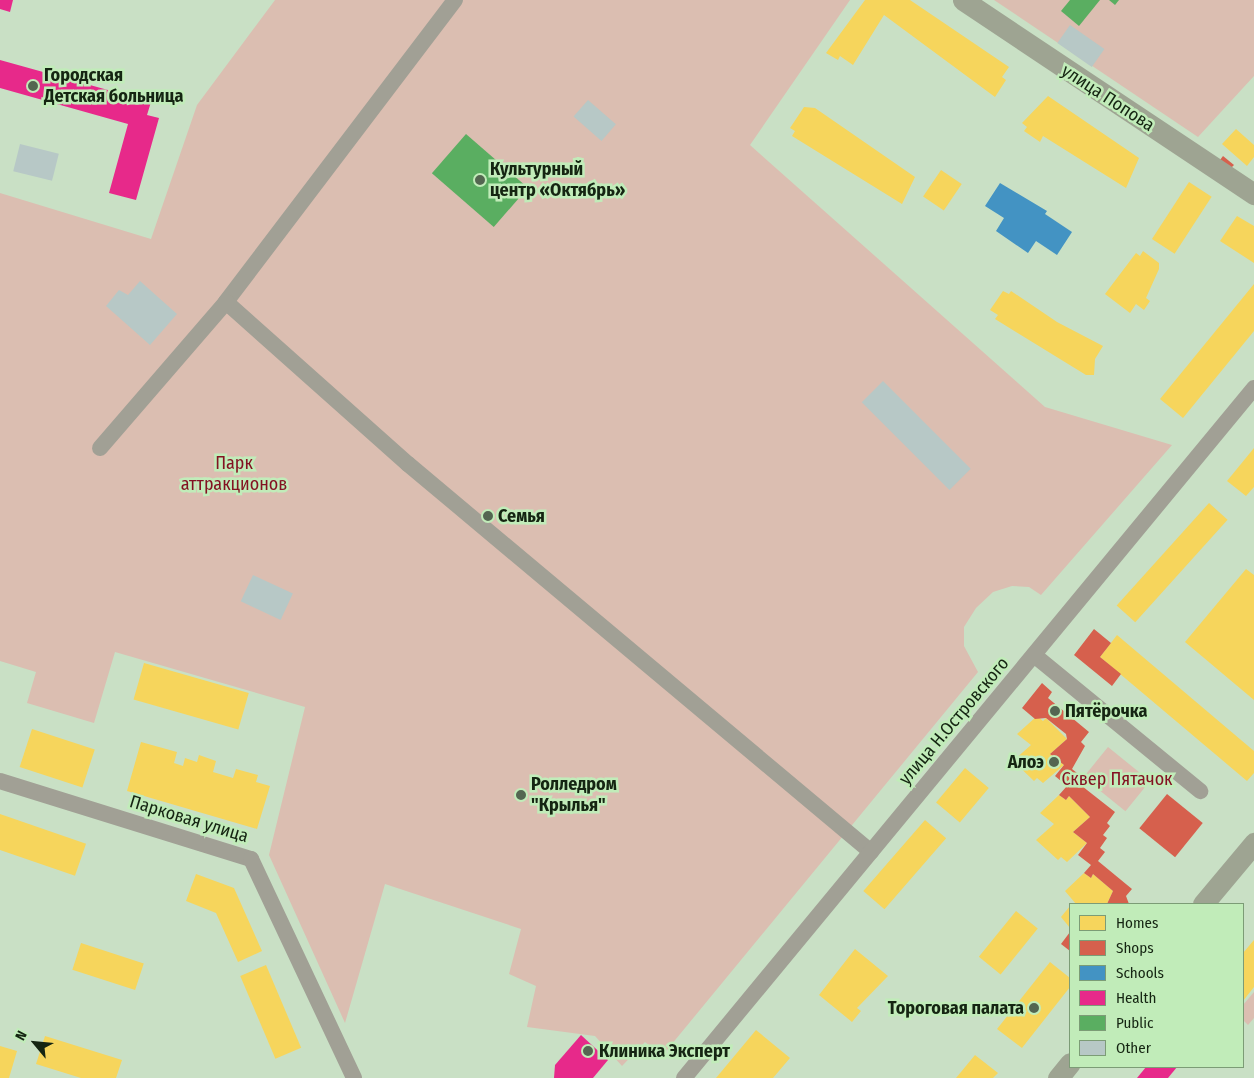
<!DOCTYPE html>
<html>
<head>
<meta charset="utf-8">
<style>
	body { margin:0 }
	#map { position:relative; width:1254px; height:1078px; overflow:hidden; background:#c9e0c5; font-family:"Fira Sans Condensed",sans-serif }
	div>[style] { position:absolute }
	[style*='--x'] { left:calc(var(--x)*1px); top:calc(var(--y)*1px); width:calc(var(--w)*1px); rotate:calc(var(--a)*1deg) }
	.green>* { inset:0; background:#dbbeb1; transform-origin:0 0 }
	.homes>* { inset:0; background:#f6d55c; transform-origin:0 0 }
	.shops>* { inset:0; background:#d6604d; transform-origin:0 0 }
	.schools>* { inset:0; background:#4393c3 }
	.health>* { inset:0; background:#e7298a }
	.public>* { inset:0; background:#5aae61; transform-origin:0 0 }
	.building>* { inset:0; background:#b7c8c6; transform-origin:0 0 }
	.minor>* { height:16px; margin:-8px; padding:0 8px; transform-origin:8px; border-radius:8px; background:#a1a095 }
	.major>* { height:21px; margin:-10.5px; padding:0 10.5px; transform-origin:10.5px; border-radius:10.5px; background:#9ea492 }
	.dots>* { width:14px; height:14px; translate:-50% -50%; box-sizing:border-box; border:2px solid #c1ecb9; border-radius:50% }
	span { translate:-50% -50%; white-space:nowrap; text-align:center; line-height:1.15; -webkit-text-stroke:5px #c1ecb9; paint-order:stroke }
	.poi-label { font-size:18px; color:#152512; font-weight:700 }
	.left { translate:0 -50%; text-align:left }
	.right { translate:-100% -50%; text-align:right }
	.street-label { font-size:18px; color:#152512 }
	.park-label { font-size:18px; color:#831222 }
	.legend { position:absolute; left:1069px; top:903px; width:175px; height:165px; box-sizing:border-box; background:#c1ecb9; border:1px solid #7c9c76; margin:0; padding:6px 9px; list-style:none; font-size:15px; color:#152512 }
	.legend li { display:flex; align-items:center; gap:10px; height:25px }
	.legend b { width:25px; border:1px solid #7c9c76 }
	.north { position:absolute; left:10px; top:1018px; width:50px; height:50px; -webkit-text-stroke:4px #c1ecb9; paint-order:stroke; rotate:298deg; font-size:14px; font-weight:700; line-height:20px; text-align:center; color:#152512 }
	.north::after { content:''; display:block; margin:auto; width:18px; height:22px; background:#152512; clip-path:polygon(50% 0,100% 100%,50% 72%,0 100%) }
</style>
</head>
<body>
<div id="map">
	<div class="green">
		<div style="clip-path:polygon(275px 0,850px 0,750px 145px,1045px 407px,1172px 445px,1041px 595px,1029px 587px,1012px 586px,993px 592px,976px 608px,964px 627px,964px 646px,978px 672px,662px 1056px,645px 1042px,622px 1066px,595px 1036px,527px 1027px,536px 986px,509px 974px,521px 929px,385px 884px,345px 1023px,269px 855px,305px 707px,115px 652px,94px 723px,27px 703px,36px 672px,0 661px,0 193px,151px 239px,197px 105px)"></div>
		<div style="clip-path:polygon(994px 0,1254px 0,1254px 76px,1198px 137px)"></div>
		<div style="left:1108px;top:747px;width:54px;height:39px;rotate:39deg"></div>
		<div style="clip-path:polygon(1254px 992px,1254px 1018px,1248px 1025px,1243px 1020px,1243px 1005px)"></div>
	</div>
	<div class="homes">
		<div style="clip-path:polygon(865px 0,910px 0,1009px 67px,1002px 77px,1006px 80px,995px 97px,884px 15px,853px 65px,840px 56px,838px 60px,826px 53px)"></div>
		<div style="clip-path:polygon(1048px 96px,1139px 158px,1126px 188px,1043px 136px,1040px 142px,1024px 131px,1027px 127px,1022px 123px)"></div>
		<div style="clip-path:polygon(804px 107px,815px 108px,915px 177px,902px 204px,792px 136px,795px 131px,790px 128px)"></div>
		<div style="clip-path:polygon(1236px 129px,1254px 145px,1254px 157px,1247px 166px,1222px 144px)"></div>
		<div style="left:941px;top:170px;width:25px;height:32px;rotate:34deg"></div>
		<div style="left:1189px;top:182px;width:27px;height:68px;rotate:33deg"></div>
		<div style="clip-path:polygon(1237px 216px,1254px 226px,1254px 263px,1220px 241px)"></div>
		<div style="clip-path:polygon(1143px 251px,1159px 263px,1159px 269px,1146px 298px,1150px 301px,1144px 310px,1136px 304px,1130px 313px,1105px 294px,1136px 253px,1140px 256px)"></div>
		<div style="clip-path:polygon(1254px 284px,1254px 331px,1183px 418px,1160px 399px)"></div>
		<div style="clip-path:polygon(1003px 291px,1009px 294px,1011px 291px,1057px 322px,1103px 346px,1095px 359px,1094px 375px,1086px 375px,995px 319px,998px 315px,990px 310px)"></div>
		<div style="clip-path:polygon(1254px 448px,1254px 487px,1246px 496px,1227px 481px)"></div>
		<div style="left:1209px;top:503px;width:25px;height:138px;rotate:42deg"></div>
		<div style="clip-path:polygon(1246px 569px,1254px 575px,1254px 700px,1185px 642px)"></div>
		<div style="clip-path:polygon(1117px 635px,1254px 751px,1254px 773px,1247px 781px,1100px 657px)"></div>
		<div style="left:144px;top:663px;width:109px;height:38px;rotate:16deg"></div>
		<div style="clip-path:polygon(1037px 716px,1043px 721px,1046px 718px,1067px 739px,1050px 754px,1064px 765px,1043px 783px,1037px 778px,1034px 781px,1013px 761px,1031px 745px,1017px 734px)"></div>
		<div style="left:32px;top:729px;width:66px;height:40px;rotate:18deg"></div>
		<div style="clip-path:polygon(141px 742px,177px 752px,174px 763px,183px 766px,185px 758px,197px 762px,199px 755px,216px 761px,213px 772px,233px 778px,236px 769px,258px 775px,256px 782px,270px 786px,257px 829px,127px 791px)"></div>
		<div style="left:965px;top:768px;width:31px;height:45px;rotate:40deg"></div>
		<div style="clip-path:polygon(1059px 795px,1066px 800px,1069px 796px,1090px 817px,1073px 832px,1087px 843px,1067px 862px,1061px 857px,1058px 860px,1036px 840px,1054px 824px,1040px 813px)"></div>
		<div style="left:0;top:814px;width:91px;height:34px;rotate:19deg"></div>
		<div style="left:925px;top:820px;width:28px;height:94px;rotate:41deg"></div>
		<div style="clip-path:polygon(1084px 873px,1091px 878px,1093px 874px,1113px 891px,1107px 904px,1076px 904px,1065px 891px)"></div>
		<div style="clip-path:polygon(196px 874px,234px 888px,262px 951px,238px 962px,216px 913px,186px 901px)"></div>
		<div style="clip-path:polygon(1070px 906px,1070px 928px,1061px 917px)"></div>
		<div style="left:1016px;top:911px;width:28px;height:59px;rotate:39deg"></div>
		<div style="clip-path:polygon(1254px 940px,1254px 987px,1243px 1001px,1243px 953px)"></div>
		<div style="left:81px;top:943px;width:66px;height:28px;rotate:18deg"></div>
		<div style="clip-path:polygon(855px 949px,888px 976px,857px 1008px,861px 1011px,852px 1022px,819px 995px)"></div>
		<div style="clip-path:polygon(1050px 962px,1070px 978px,1070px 987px,1022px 1048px,997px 1029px)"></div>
		<div style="left:266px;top:965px;width:90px;height:28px;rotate:67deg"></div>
		<div style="clip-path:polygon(756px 1030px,790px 1058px,773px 1078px,716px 1078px)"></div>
		<div style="clip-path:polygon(45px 1036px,122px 1060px,116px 1078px,81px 1078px,36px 1064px)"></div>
		<div style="clip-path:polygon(0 1046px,17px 1051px,9px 1078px,0 1078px)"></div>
		<div style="clip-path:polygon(975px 1055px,998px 1073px,993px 1078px,956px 1078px)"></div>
	</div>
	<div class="shops">
		<div style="clip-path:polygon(1223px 156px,1234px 165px,1231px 168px,1220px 160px)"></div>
		<div style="clip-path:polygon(1094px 629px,1111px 643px,1100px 657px,1121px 674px,1112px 686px,1074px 655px)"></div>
		<div style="clip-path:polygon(1042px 683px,1052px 692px,1048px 698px,1089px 732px,1081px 742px,1085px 746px,1072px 769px,1077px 773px,1073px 779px,1115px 812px,1107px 823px,1110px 826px,1103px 835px,1107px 838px,1100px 848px,1105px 852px,1098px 861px,1132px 889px,1126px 896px,1129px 904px,1107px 904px,1113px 891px,1093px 874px,1091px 878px,1084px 873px,1091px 865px,1078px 855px,1087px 843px,1073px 832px,1090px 817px,1069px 796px,1066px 800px,1059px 795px,1067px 786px,1055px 776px,1064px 765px,1050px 754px,1067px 739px,1066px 734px,1046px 718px,1035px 719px,1022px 708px)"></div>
		<div style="left:1167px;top:794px;width:46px;height:44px;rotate:39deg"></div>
		<div style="clip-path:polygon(1070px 932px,1070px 951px,1061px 944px)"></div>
	</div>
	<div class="schools">
		<div style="clip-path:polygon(1000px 183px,1047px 211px,1045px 214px,1072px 232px,1057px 255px,1036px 241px,1028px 253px,996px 231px,1004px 218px,985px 206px)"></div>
	</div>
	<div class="health">
		<div style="clip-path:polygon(0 0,13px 0,10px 12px,0 9px)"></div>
		<div style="clip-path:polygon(0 60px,151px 102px,147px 115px,159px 118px,136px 200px,109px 193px,128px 124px,0 88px)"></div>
		<div style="clip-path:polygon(581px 1035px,608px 1060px,593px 1078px,554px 1078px,555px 1065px)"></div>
		<div style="clip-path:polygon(1146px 1067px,1177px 1067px,1168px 1078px,1137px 1078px)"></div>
	</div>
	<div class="public">
		<div style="clip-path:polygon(1070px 0,1100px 0,1079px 26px,1061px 11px)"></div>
		<div style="clip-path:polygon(1109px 0,1119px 0,1115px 5px)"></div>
		<div style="left:466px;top:134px;width:82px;height:52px;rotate:41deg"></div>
	</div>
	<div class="building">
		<div style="left:1070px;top:25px;width:42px;height:22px;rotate:35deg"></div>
		<div style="left:588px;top:100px;width:37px;height:22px;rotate:41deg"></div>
		<div style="left:20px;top:144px;width:40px;height:28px;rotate:14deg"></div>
		<div style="clip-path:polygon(140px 281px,177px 314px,150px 345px,106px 306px,119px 290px,128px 295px)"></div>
		<div style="left:883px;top:381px;width:124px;height:30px;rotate:45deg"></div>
		<div style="left:253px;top:575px;width:44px;height:29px;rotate:25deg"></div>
	</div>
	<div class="minor">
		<div style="--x:455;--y:0;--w:379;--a:127.2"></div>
		<div style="--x:226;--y:302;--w:244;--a:41.7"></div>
		<div style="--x:408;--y:464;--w:604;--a:39.96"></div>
		<div style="--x:100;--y:448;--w:193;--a:-49.2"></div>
		<div style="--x:1034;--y:655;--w:215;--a:39.3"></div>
		<div style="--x:0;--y:781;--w:263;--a:17.3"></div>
		<div style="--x:251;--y:859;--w:242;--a:64.8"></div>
		<div style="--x:684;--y:1078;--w:895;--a:-50.44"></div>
	</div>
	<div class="major">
		<div style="--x:963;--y:0;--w:350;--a:33.7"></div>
		<div style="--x:1203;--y:904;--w:80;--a:-50.1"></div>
		<div style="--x:1058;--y:1078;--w:19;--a:-51"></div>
	</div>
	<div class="dots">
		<div style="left:33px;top:86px;background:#546651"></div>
		<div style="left:480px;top:180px;background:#546651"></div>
		<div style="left:488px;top:516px;background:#546651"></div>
		<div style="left:1055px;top:711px;background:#546651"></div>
		<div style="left:1054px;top:762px;background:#546651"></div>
		<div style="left:521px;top:795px;background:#546651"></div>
		<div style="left:1034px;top:1008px;background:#546651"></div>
		<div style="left:588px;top:1051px;background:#546651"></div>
	</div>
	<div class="poi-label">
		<span class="left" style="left:44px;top:86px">Городская<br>Детская больница</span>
		<span class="left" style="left:490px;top:180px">Культурный<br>центр «Октябрь»</span>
		<span class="left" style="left:498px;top:516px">Семья</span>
		<span class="left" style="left:1065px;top:711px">Пятёрочка</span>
		<span class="right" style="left:1044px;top:762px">Алоэ</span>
		<span class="left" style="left:531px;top:795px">Ролледром<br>"Крылья"</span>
		<span class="right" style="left:1024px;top:1008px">Тороговая палата</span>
		<span class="left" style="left:599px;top:1051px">Клиника Эксперт</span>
	</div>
	<div class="street-label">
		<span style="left:1108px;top:98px;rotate:33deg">улица Попова</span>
		<span style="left:954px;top:721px;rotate:-50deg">улица Н.Островского</span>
		<span style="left:189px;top:819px;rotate:17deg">Парковая улица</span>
	</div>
	<div class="park-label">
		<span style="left:234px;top:474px">Парк<br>аттракционов</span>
		<span style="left:1117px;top:779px">Сквер Пятачок</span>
	</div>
	<ul class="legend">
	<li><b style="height:14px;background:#f6d55c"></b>Homes</li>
	<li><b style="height:14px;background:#d6604d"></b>Shops</li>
	<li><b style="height:14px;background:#4393c3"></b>Schools</li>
	<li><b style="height:14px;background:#e7298a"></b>Health</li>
	<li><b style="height:14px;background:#5aae61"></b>Public</li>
	<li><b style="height:14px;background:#b7c8c6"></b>Other</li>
	</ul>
	<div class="north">N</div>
</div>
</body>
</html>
